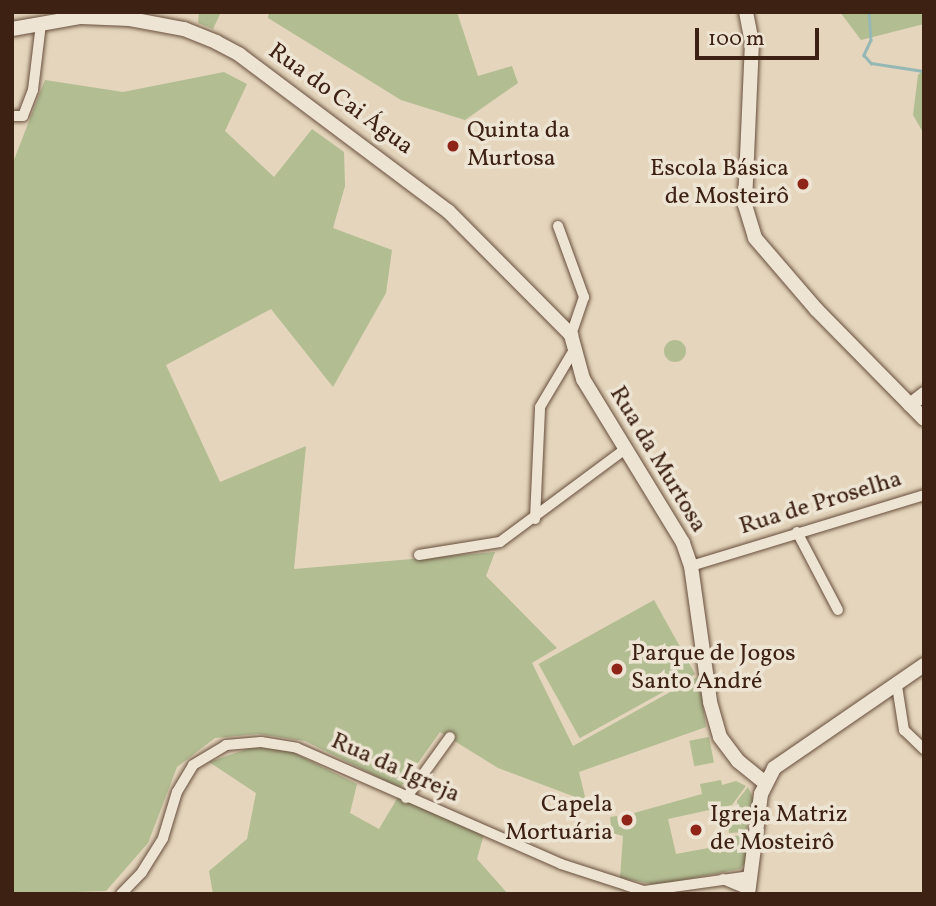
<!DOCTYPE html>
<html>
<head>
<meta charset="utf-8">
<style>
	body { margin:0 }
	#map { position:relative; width:936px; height:906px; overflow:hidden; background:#e4d5bc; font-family:Vollkorn,serif }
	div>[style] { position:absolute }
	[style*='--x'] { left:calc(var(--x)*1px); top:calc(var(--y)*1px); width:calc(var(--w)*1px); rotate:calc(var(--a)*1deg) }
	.green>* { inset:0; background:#b2bd92; transform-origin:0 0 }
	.round { border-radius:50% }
	.stream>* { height:2.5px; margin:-1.25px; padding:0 1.25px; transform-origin:1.25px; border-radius:1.25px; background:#96b8b5 }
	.roads { filter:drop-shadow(0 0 2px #674e3c) drop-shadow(0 0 2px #674e3c) }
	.street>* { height:10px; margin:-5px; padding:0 5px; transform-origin:5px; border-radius:5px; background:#ede4d3 }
	.secondary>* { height:14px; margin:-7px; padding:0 7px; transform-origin:7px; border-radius:7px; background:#ede4d3 }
	.dots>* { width:19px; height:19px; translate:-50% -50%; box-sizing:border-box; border:4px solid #ede4d3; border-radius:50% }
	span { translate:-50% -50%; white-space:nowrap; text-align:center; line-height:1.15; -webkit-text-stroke:7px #ede4d3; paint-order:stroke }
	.street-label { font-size:24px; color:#3d2112 }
	.poi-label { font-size:24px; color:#3d2112 }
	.left { translate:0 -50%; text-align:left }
	.right { translate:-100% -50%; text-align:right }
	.frame { position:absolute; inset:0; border:14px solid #3d2112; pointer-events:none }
	.scale { position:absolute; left:695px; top:28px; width:124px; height:32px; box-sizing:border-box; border:4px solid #3d2112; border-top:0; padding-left:9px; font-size:21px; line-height:24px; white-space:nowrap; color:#3d2112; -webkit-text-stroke:5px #ede4d3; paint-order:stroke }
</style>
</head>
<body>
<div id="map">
	<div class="green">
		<div style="clip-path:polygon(199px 12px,221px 12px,213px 29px,198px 23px)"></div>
		<div style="clip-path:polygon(269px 12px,457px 12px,478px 76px,512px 66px,518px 83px,465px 120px,401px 100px,268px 18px)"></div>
		<div style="clip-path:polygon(840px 12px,924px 12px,924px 24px,861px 40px)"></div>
		<div style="clip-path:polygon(924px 69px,924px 134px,913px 115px,918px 75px)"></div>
		<div style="clip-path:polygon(224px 72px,247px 84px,225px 131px,274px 177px,312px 129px,344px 152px,345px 186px,333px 228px,392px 250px,386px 293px,333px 387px,271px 309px,166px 365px,220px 482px,306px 446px,294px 569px,495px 552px,486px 576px,557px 648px,532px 663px,573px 746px,699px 676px,706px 727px,579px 772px,586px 801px,498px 768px,440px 732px,400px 788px,305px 741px,258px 734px,215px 738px,177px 767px,148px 843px,106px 891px,12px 894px,12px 165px,45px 80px,123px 92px)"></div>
		<div class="round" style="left:664px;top:340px;width:22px;height:22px"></div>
		<div style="left:654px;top:600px;width:85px;height:132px;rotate:61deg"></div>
		<div style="left:709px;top:737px;width:26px;height:20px;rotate:79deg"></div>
		<div style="clip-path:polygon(256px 746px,290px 751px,357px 784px,350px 813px,379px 829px,398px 797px,484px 834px,477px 859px,508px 894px,213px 894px,209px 871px,247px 839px,256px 793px,209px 762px)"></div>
		<div style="clip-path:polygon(721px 780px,722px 785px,736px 781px,746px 786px,732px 805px,668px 819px,676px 854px,730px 844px,729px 836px,750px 835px,747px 861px,740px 869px,657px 885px,620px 878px,623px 836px,612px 833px,610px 817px,617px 816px,619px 827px,636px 824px,634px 813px,702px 794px,700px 784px)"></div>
		<div style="clip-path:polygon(748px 787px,753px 798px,751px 819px,740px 820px,737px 801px)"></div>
		<div style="clip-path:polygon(748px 821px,747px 832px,729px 833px,728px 824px)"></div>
	</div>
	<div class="stream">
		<div style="--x:869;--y:12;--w:28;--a:86"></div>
		<div style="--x:871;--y:40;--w:17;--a:115"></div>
		<div style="--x:864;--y:55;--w:11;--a:49"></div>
		<div style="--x:871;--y:63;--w:54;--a:8.6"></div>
	</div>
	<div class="roads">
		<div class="street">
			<div style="--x:12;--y:116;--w:11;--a:0"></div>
			<div style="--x:23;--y:116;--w:28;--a:-69"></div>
			<div style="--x:33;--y:90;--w:66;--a:-83.1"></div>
			<div style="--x:558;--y:226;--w:76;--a:69.9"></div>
			<div style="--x:584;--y:297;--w:40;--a:108.9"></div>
			<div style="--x:535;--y:519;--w:112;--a:-87.4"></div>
			<div style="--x:540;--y:407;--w:66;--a:-59.2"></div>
			<div style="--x:797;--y:532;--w:88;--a:62.3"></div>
			<div style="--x:419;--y:555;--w:82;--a:-9.1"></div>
			<div style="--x:500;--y:542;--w:154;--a:-36.6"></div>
			<div style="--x:691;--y:566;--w:244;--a:-16.9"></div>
			<div style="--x:897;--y:686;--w:45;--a:81"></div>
			<div style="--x:904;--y:730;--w:28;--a:44"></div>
			<div style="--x:406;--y:798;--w:75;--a:-54.2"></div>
			<div style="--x:723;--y:879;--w:28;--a:23"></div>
			<div style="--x:121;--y:894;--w:30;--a:-46"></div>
			<div style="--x:142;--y:872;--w:40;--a:-58"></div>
			<div style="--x:163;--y:838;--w:48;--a:-73.1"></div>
			<div style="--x:177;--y:792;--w:31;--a:-59"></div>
			<div style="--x:193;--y:765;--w:39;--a:-31"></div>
			<div style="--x:226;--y:745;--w:35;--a:-5"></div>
			<div style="--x:261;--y:742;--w:36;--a:9"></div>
			<div style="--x:297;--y:748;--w:288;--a:23.7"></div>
			<div style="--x:561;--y:864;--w:87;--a:18"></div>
			<div style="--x:644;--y:891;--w:108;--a:-8"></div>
		</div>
		<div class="secondary">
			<div style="--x:746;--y:12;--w:31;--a:79"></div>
			<div style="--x:752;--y:42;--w:163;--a:92.5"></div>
			<div style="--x:745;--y:205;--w:34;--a:73"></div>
			<div style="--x:755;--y:238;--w:94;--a:49.3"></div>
			<div style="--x:816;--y:309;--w:154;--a:45.5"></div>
			<div style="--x:12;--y:29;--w:70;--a:-9.9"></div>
			<div style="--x:81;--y:17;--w:49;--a:2.3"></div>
			<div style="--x:130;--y:19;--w:55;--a:10.5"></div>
			<div style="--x:184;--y:29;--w:35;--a:22"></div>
			<div style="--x:216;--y:42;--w:27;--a:28"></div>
			<div style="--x:240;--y:55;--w:260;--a:36.9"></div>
			<div style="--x:448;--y:211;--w:175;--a:45.2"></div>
			<div style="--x:571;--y:335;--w:46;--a:74.7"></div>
			<div style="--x:583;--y:379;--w:192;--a:58.6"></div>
			<div style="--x:683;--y:543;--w:24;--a:71"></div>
			<div style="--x:691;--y:566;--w:137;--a:82"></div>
			<div style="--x:710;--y:702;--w:36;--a:74"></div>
			<div style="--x:720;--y:737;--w:30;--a:53"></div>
			<div style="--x:738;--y:761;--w:35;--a:39"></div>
			<div style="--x:910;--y:405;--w:18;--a:-38"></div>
			<div style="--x:748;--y:894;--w:101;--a:-82.6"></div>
			<div style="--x:761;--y:794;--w:29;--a:-63"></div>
			<div style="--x:774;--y:768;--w:182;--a:-34.5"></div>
		</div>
	</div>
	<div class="dots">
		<div style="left:453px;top:146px;background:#8f2418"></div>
		<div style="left:803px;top:184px;background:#8f2418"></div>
		<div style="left:617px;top:669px;background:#8f2418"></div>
		<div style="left:627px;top:820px;background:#8f2418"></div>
		<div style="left:696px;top:830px;background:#8f2418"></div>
	</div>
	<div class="street-label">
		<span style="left:340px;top:100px;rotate:36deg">Rua do Cai Água</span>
		<span style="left:657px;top:460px;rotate:59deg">Rua da Murtosa</span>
		<span style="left:821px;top:504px;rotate:-17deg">Rua de Proselha</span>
		<span style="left:395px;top:769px;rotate:24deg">Rua da Igreja</span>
	</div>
	<div class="poi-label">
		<span class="left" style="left:467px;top:146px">Quinta da<br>Murtosa</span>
		<span class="right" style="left:789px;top:184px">Escola Básica<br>de Mosteirô</span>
		<span class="left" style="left:631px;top:669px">Parque de Jogos<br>Santo André</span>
		<span class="right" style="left:613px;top:820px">Capela<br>Mortuária</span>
		<span class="left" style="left:710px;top:830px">Igreja Matriz<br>de Mosteirô</span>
	</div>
	<div class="frame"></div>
	<div class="scale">100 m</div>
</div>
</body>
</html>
